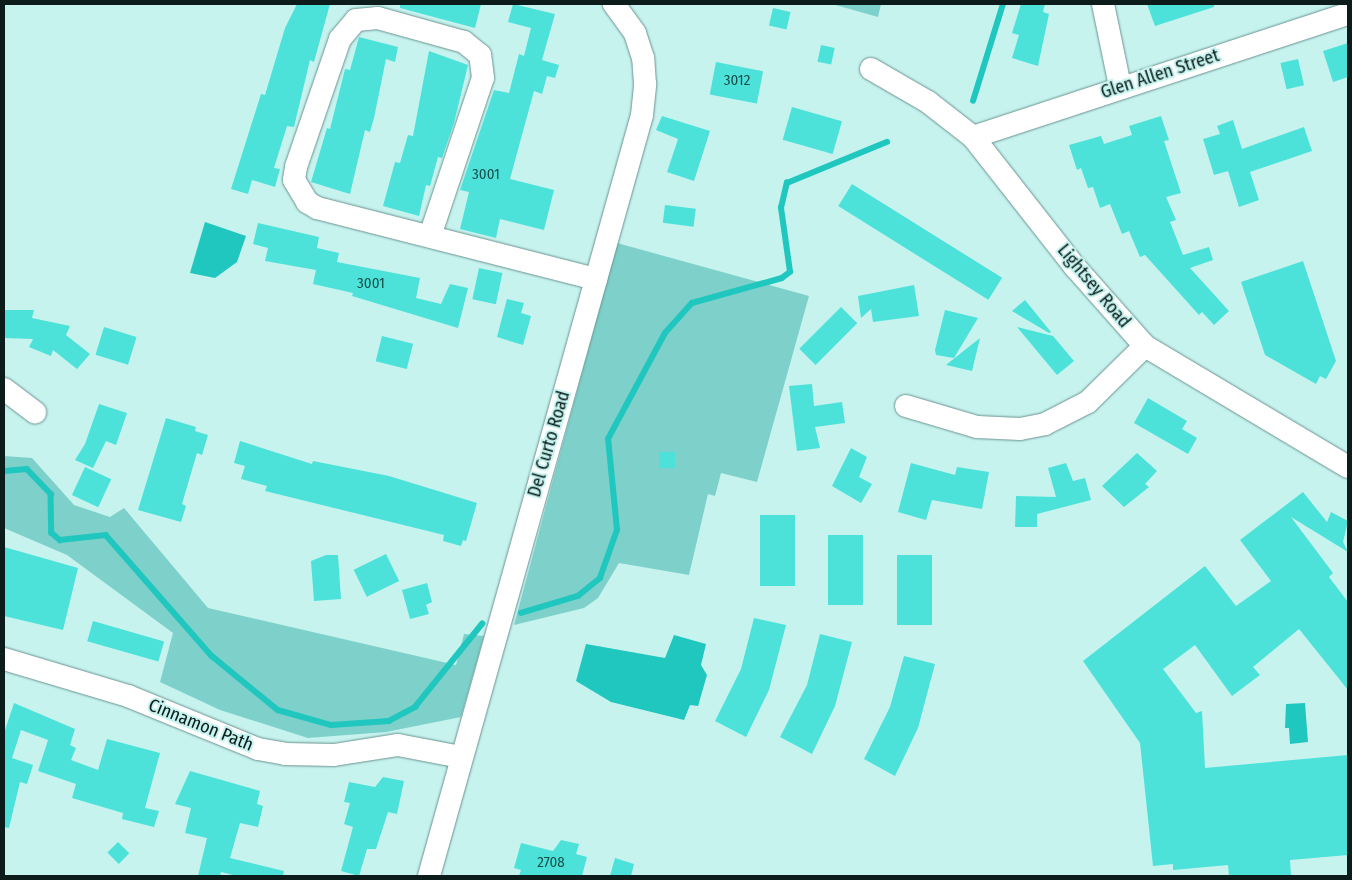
<!DOCTYPE html>
<html>
<head>
<meta charset="utf-8">
<style>
	body { margin:0 }
	#map { position:relative; width:1352px; height:880px; overflow:hidden; background:#c7f3ef; font-family:"Fira Sans Condensed",sans-serif }
	div>[style] { position:absolute }
	[style*='--x'] { left:calc(var(--x)*1px); top:calc(var(--y)*1px); width:calc(var(--w)*1px); rotate:calc(var(--a)*1deg) }
	.green>* { inset:0; background:#7ed0ca }
	.water>* { inset:0; background:#20c7bf }
	.stream>* { height:5.5px; margin:-2.75px; padding:0 2.75px; transform-origin:2.75px; border-radius:2.75px; background:#20c7bf }
	.building>* { inset:0; background:#4ce2d9; transform-origin:0 0 }
	.roads { filter:drop-shadow(0 0 1px #6a9390) drop-shadow(0 0 1px #6a9390) }
	.minor>* { height:22px; margin:-11px; padding:0 11px; transform-origin:11px; border-radius:11px; background:#fff }
	span { translate:-50% -50%; white-space:nowrap; text-align:center; line-height:1.15; -webkit-text-stroke:4px #c7f3ef; paint-order:stroke }
	.number-label { font-size:15px; color:#1b4e4a }
	.number-label span { -webkit-text-stroke-width:0 }
	.street-label { font-size:18px; color:#0b1c1b }
	.frame { position:absolute; inset:0; border:5px solid #0b1c1b; pointer-events:none }
</style>
</head>
<body>
<div id="map">
	<div class="green">
		<div style="clip-path:polygon(832px 4px,881px 4px,878px 17px)"></div>
		<div style="clip-path:polygon(617px 243px,809px 296px,757px 482px,721px 473px,715px 496px,708px 494px,689px 575px,619px 563px,598px 598px,584px 608px,514px 625px)"></div>
		<div style="clip-path:polygon(4px 456px,32px 458px,74px 505px,110px 517px,124px 508px,208px 608px,456px 665px,464px 634px,484px 636px,461px 717px,386px 732px,308px 738px,220px 710px,160px 682px,173px 633px,67px 555px,4px 528px)"></div>
	</div>
	<div class="water">
		<div style="clip-path:polygon(205px 222px,246px 236px,237px 262px,215px 278px,190px 273px)"></div>
		<div style="clip-path:polygon(674px 635px,706px 644px,701px 665px,707px 675px,698px 706px,690px 705px,684px 720px,611px 702px,576px 681px,586px 644px,665px 658px)"></div>
		<div style="clip-path:polygon(1305px 703px,1308px 742px,1290px 744px,1289px 728px,1285px 728px,1286px 704px)"></div>
	</div>
	<div class="stream">
		<div style="--x:973;--y:101;--w:102;--a:-72.8"></div>
		<div style="--x:4;--y:471;--w:23;--a:-5"></div>
		<div style="--x:27;--y:469;--w:35;--a:46"></div>
		<div style="--x:51;--y:494;--w:39;--a:89"></div>
		<div style="--x:52;--y:533;--w:11;--a:41"></div>
		<div style="--x:60;--y:540;--w:46;--a:-6.2"></div>
		<div style="--x:106;--y:535;--w:161;--a:48.8"></div>
		<div style="--x:212;--y:656;--w:85;--a:39.3"></div>
		<div style="--x:278;--y:710;--w:55;--a:15.8"></div>
		<div style="--x:331;--y:725;--w:58;--a:-3.9"></div>
		<div style="--x:389;--y:721;--w:30;--a:-28"></div>
		<div style="--x:415;--y:707;--w:107;--a:-51.1"></div>
		<div style="--x:521;--y:613;--w:59;--a:-16.6"></div>
		<div style="--x:578;--y:596;--w:28;--a:-39"></div>
		<div style="--x:600;--y:578;--w:51;--a:-70.5"></div>
		<div style="--x:617;--y:530;--w:91;--a:-95.6"></div>
		<div style="--x:608;--y:439;--w:120;--a:-61.7"></div>
		<div style="--x:665;--y:333;--w:40;--a:-48"></div>
		<div style="--x:692;--y:303;--w:93;--a:-15.5"></div>
		<div style="--x:782;--y:278;--w:10;--a:-37"></div>
		<div style="--x:790;--y:272;--w:65;--a:-98"></div>
		<div style="--x:781;--y:208;--w:26;--a:-77"></div>
		<div style="--x:787;--y:183;--w:108;--a:-22.3"></div>
	</div>
	<div class="building">
		<div style="clip-path:polygon(297px 4px,330px 4px,314px 62px,310px 60px,294px 127px,287px 126px,274px 168px,280px 169px,275px 187px,252px 180px,248px 194px,231px 189px,261px 94px,265px 95px,285px 28px)"></div>
		<div style="clip-path:polygon(400px 4px,481px 4px,475px 28px,400px 8px)"></div>
		<div style="clip-path:polygon(513px 4px,555px 14px,542px 60px,559px 65px,555px 78px,547px 76px,542px 94px,534px 91px,510px 179px,554px 190px,544px 230px,500px 219px,496px 238px,460px 229px,469px 192px,460px 190px,494px 90px,509px 93px,519px 54px,524px 56px,531px 28px,508px 22px)"></div>
		<div style="clip-path:polygon(1021px 4px,1045px 4px,1043px 12px,1049px 14px,1038px 66px,1012px 58px,1019px 35px,1012px 33px)"></div>
		<div style="clip-path:polygon(1147px 4px,1214px 4px,1214px 7px,1155px 26px)"></div>
		<div style="left:773px;top:8px;width:18px;height:18px;rotate:13deg"></div>
		<div style="clip-path:polygon(359px 37px,398px 47px,395px 62px,386px 59px,374px 118px,370px 132px,365px 130px,350px 194px,311px 182px,327px 128px,330px 129px,345px 69px,350px 70px)"></div>
		<div style="clip-path:polygon(1348px 43px,1348px 77px,1333px 82px,1323px 51px)"></div>
		<div style="left:821px;top:45px;width:14px;height:17px;rotate:12deg"></div>
		<div style="clip-path:polygon(429px 51px,468px 65px,454px 123px,442px 158px,438px 157px,430px 186px,426px 185px,419px 216px,383px 206px,395px 162px,400px 163px,408px 135px,413px 136px)"></div>
		<div style="left:1298px;top:59px;width:27px;height:18px;rotate:77deg"></div>
		<div style="left:716px;top:62px;width:48px;height:33px;rotate:11deg"></div>
		<div style="left:792px;top:107px;width:52px;height:34px;rotate:16deg"></div>
		<div style="clip-path:polygon(662px 116px,710px 131px,694px 181px,667px 172px,678px 139px,656px 130px)"></div>
		<div style="clip-path:polygon(1161px 116px,1169px 140px,1164px 141px,1181px 193px,1166px 197px,1176px 220px,1170px 222px,1183px 255px,1209px 247px,1213px 260px,1190px 268px,1229px 311px,1214px 325px,1202px 312px,1199px 315px,1145px 255px,1140px 257px,1129px 231px,1122px 234px,1110px 204px,1100px 208px,1093px 187px,1088px 188px,1081px 168px,1077px 170px,1069px 145px,1101px 136px,1104px 144px,1132px 135px,1129px 126px)"></div>
		<div style="clip-path:polygon(1233px 120px,1242px 149px,1304px 127px,1312px 151px,1250px 172px,1259px 200px,1239px 207px,1228px 171px,1214px 175px,1203px 139px,1220px 134px,1217px 126px)"></div>
		<div style="left:852px;top:184px;width:177px;height:26px;rotate:32deg"></div>
		<div style="left:665px;top:205px;width:31px;height:18px;rotate:7deg"></div>
		<div style="clip-path:polygon(258px 223px,319px 237px,317px 248px,339px 253px,337px 262px,420px 278px,416px 298px,441px 304px,450px 284px,468px 288px,458px 328px,352px 296px,353px 293px,313px 284px,316px 270px,265px 261px,268px 248px,253px 244px)"></div>
		<div style="clip-path:polygon(1303px 261px,1336px 361px,1326px 379px,1320px 376px,1316px 384px,1265px 355px,1241px 282px)"></div>
		<div style="left:479px;top:268px;width:24px;height:32px;rotate:12deg"></div>
		<div style="clip-path:polygon(914px 285px,919px 316px,873px 322px,871px 309px,861px 318px,858px 296px)"></div>
		<div style="clip-path:polygon(507px 299px,524px 303px,521px 313px,531px 316px,523px 345px,497px 337px)"></div>
		<div style="clip-path:polygon(1025px 300px,1051px 332px,1049px 333px,1012px 311px)"></div>
		<div style="left:841px;top:307px;width:23px;height:59px;rotate:45deg"></div>
		<div style="clip-path:polygon(4px 310px,34px 310px,32px 318px,70px 326px,66px 335px,90px 354px,77px 369px,53px 350px,51px 356px,29px 347px,33px 339px,4px 338px)"></div>
		<div style="clip-path:polygon(945px 310px,978px 318px,954px 358px,936px 355px,935px 350px)"></div>
		<div style="left:104px;top:327px;width:34px;height:29px;rotate:17deg"></div>
		<div style="clip-path:polygon(1017px 327px,1053px 336px,1074px 361px,1057px 375px)"></div>
		<div style="left:382px;top:336px;width:32px;height:26px;rotate:14deg"></div>
		<div style="clip-path:polygon(980px 338px,972px 371px,946px 365px,966px 349px)"></div>
		<div style="clip-path:polygon(812px 384px,814px 406px,842px 402px,845px 423px,815px 427px,820px 448px,797px 451px,789px 386px)"></div>
		<div style="clip-path:polygon(1148px 398px,1187px 421px,1182px 429px,1197px 438px,1188px 454px,1134px 423px)"></div>
		<div style="clip-path:polygon(99px 404px,127px 413px,116px 445px,106px 441px,93px 468px,75px 460px,85px 444px)"></div>
		<div style="clip-path:polygon(166px 418px,196px 427px,195px 431px,208px 435px,202px 455px,197px 453px,182px 504px,186px 506px,181px 522px,138px 510px)"></div>
		<div style="clip-path:polygon(240px 441px,312px 464px,313px 461px,389px 476px,477px 503px,466px 541px,463px 540px,461px 546px,443px 541px,444px 535px,265px 491px,267px 486px,241px 479px,245px 466px,234px 463px)"></div>
		<div style="clip-path:polygon(851px 448px,867px 457px,859px 477px,872px 484px,861px 503px,832px 486px)"></div>
		<div style="left:659px;top:452px;width:16px;height:16px"></div>
		<div style="clip-path:polygon(1137px 453px,1157px 471px,1145px 484px,1149px 487px,1124px 507px,1102px 486px)"></div>
		<div style="clip-path:polygon(911px 463px,955px 475px,957px 467px,989px 472px,982px 509px,932px 500px,926px 520px,898px 512px)"></div>
		<div style="clip-path:polygon(1066px 463px,1073px 481px,1085px 478px,1091px 500px,1037px 514px,1037px 527px,1015px 527px,1016px 496px,1056px 497px,1048px 468px)"></div>
		<div style="left:85px;top:467px;width:29px;height:31px;rotate:25deg"></div>
		<div style="clip-path:polygon(1303px 492px,1327px 522px,1331px 512px,1348px 521px,1343px 542px,1348px 552px,1291px 517px,1333px 573px,1329px 577px,1348px 602px,1348px 690px,1299px 629px,1253px 667px,1260px 675px,1232px 696px,1195px 645px,1163px 669px,1196px 713px,1202px 711px,1205px 768px,1348px 755px,1348px 855px,1290px 860px,1291px 876px,1229px 876px,1228px 865px,1173px 870px,1173px 864px,1153px 866px,1140px 743px,1083px 661px,1205px 566px,1236px 606px,1271px 581px,1240px 540px)"></div>
		<div style="left:795px;top:515px;width:71px;height:35px;rotate:90deg"></div>
		<div style="left:828px;top:535px;width:35px;height:70px"></div>
		<div style="clip-path:polygon(4px 547px,78px 568px,63px 630px,4px 616px)"></div>
		<div style="left:386px;top:554px;width:30px;height:36px;rotate:64deg"></div>
		<div style="clip-path:polygon(326px 555px,338px 555px,341px 599px,314px 601px,311px 561px)"></div>
		<div style="left:897px;top:555px;width:35px;height:70px"></div>
		<div style="clip-path:polygon(427px 583px,432px 602px,426px 605px,429px 614px,410px 619px,402px 590px)"></div>
		<div style="clip-path:polygon(754px 618px,786px 625px,769px 690px,746px 737px,715px 721px,741px 669px)"></div>
		<div style="left:93px;top:621px;width:74px;height:21px;rotate:16deg"></div>
		<div style="clip-path:polygon(820px 634px,852px 642px,835px 706px,812px 754px,780px 737px,807px 685px)"></div>
		<div style="clip-path:polygon(904px 656px,935px 664px,918px 728px,895px 776px,864px 759px,890px 707px)"></div>
		<div style="clip-path:polygon(14px 703px,75px 729px,70px 745px,76px 748px,71px 760px,98px 770px,107px 739px,160px 753px,145px 808px,159px 811px,154px 827px,122px 819px,123px 813px,72px 798px,76px 784px,38px 771px,48px 740px,21px 730px,12px 758px,33px 765px,27px 784px,20px 782px,9px 828px,4px 827px,4px 733px)"></div>
		<div style="clip-path:polygon(190px 771px,260px 791px,257px 804px,263px 806px,258px 827px,240px 823px,230px 858px,284px 871px,283px 876px,237px 876px,221px 872px,220px 876px,198px 876px,207px 838px,185px 833px,191px 808px,175px 804px)"></div>
		<div style="clip-path:polygon(383px 777px,404px 781px,397px 814px,388px 812px,376px 849px,367px 849px,359px 876px,341px 871px,353px 827px,344px 824px,350px 803px,344px 802px,349px 782px,375px 787px)"></div>
		<div style="clip-path:polygon(561px 840px,579px 844px,576px 854px,587px 857px,582px 876px,519px 876px,521px 870px,514px 868px,521px 843px,553px 851px)"></div>
		<div style="left:118px;top:842px;width:16px;height:15px;rotate:45deg"></div>
		<div style="clip-path:polygon(615px 858px,634px 864px,631px 876px,610px 876px)"></div>
	</div>
	<div class="roads">
		<div class="minor">
			<div style="--x:1103;--y:4;--w:84;--a:78.3"></div>
			<div style="--x:871;--y:69;--w:66;--a:30.1"></div>
			<div style="--x:928;--y:102;--w:57;--a:37.9"></div>
			<div style="--x:973;--y:137;--w:165;--a:51.9"></div>
			<div style="--x:1075;--y:267;--w:106;--a:48.5"></div>
			<div style="--x:1145;--y:346;--w:236;--a:30.8"></div>
			<div style="--x:973;--y:137;--w:395;--a:-18.2"></div>
			<div style="--x:430;--y:236;--w:167;--a:-71.5"></div>
			<div style="--x:483;--y:78;--w:23;--a:-97"></div>
			<div style="--x:480;--y:55;--w:21;--a:-141"></div>
			<div style="--x:464;--y:42;--w:89;--a:-164.4"></div>
			<div style="--x:378;--y:18;--w:22;--a:175"></div>
			<div style="--x:356;--y:20;--w:25;--a:130"></div>
			<div style="--x:340;--y:39;--w:135;--a:109"></div>
			<div style="--x:296;--y:167;--w:13;--a:99"></div>
			<div style="--x:294;--y:180;--w:26;--a:59"></div>
			<div style="--x:307;--y:202;--w:12;--a:31"></div>
			<div style="--x:317;--y:208;--w:288;--a:14.3"></div>
			<div style="--x:4;--y:389;--w:39;--a:37"></div>
			<div style="--x:906;--y:406;--w:74;--a:16.5"></div>
			<div style="--x:977;--y:427;--w:43;--a:2.7"></div>
			<div style="--x:1020;--y:429;--w:25;--a:-11"></div>
			<div style="--x:1045;--y:424;--w:48;--a:-27.1"></div>
			<div style="--x:1088;--y:402;--w:80;--a:-44.5"></div>
			<div style="--x:4;--y:659;--w:129;--a:16.6"></div>
			<div style="--x:128;--y:696;--w:140;--a:22.2"></div>
			<div style="--x:258;--y:749;--w:27;--a:10"></div>
			<div style="--x:285;--y:754;--w:49;--a:1.2"></div>
			<div style="--x:334;--y:755;--w:65;--a:-8.9"></div>
			<div style="--x:398;--y:745;--w:64;--a:10.8"></div>
			<div style="--x:429;--y:876;--w:790;--a:-74.36"></div>
			<div style="--x:642;--y:115;--w:31;--a:-84"></div>
			<div style="--x:645;--y:84;--w:26;--a:-94"></div>
			<div style="--x:643;--y:58;--w:26;--a:-108"></div>
			<div style="--x:635;--y:33;--w:36;--a:-126"></div>
		</div>
	</div>
	<div class="number-label">
		<span style="left:737px;top:81px">3012</span>
		<span style="left:486px;top:175px">3001</span>
		<span style="left:371px;top:284px">3001</span>
		<span style="left:551px;top:863px">2708</span>
	</div>
	<div class="street-label">
		<span style="left:1160px;top:74px;rotate:-18deg">Glen Allen Street</span>
		<span style="left:1094px;top:286px;rotate:50deg">Lightsey Road</span>
		<span style="left:549px;top:444px;rotate:-74deg">Del Curto Road</span>
		<span style="left:201px;top:725px;rotate:22deg">Cinnamon Path</span>
	</div>
	<div class="frame"></div>
</div>
</body>
</html>
